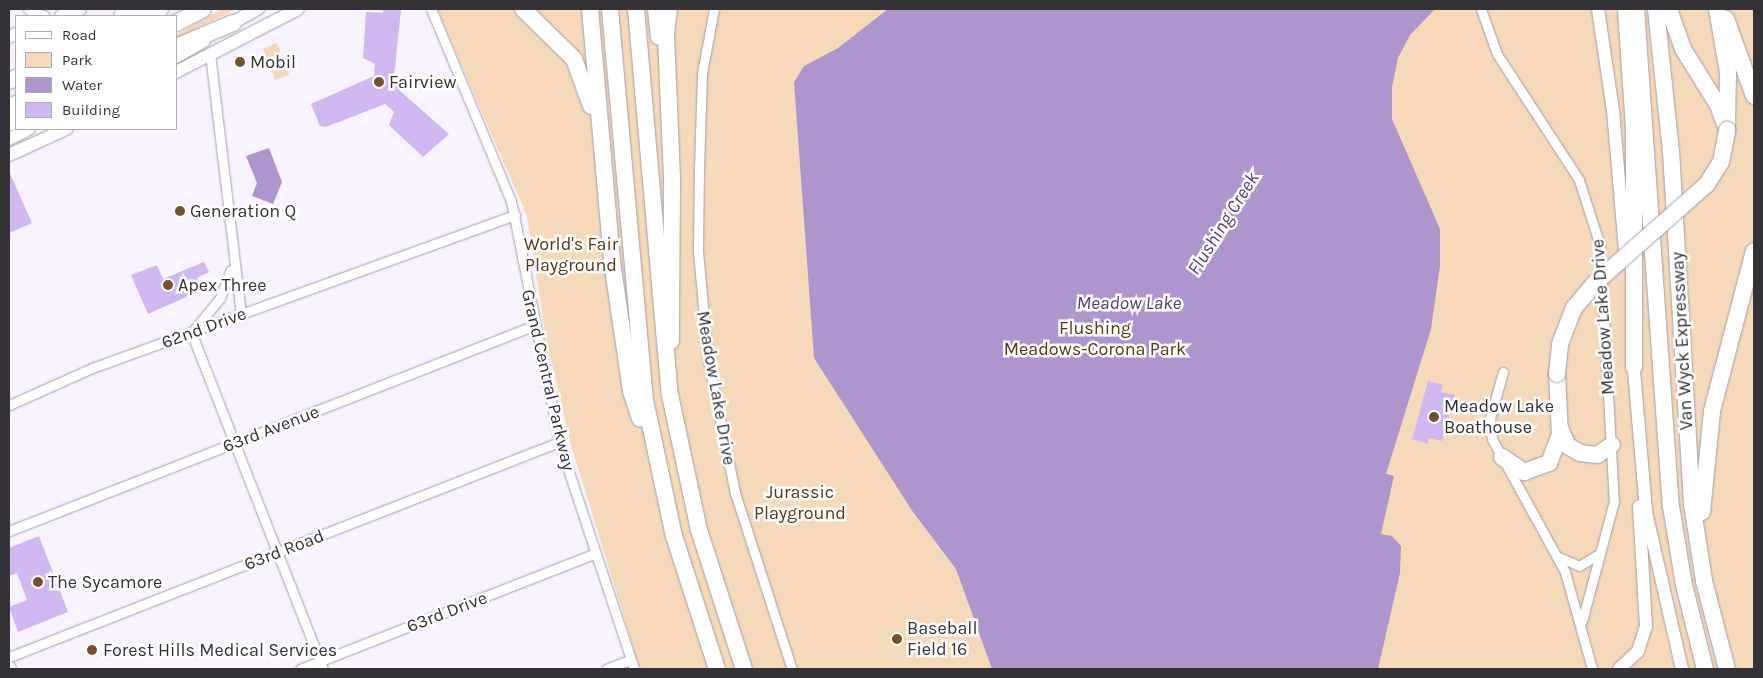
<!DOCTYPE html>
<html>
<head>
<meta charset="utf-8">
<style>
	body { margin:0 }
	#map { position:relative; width:1763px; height:678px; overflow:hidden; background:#f8f3ff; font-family:Karla,sans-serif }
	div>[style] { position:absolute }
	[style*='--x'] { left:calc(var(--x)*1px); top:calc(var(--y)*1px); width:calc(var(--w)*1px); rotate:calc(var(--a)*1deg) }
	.green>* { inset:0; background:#f6d9b8; transform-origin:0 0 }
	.water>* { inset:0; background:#ae95cd }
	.building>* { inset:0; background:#d0b7f1 }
	.roads { filter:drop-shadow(0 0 1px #a49faa) drop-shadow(0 0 1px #a49faa) }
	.street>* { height:9px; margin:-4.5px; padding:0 4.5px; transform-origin:4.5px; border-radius:4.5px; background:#fff }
	.secondary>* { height:12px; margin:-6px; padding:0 6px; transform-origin:6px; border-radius:6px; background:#fff }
	.highway>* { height:16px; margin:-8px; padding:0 8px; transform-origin:8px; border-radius:8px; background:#fff }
	.bridges { filter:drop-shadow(0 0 1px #a49faa) drop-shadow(0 0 1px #a49faa) }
	.highway-bridge>* { height:16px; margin:-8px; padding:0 8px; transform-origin:8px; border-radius:8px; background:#fff }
	.dots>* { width:14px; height:14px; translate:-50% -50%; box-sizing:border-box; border:2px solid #fff; border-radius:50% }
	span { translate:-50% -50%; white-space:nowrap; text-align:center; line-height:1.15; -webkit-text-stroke:5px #fff; paint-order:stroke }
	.poi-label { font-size:18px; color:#343236 }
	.left { translate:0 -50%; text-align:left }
	.park-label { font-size:18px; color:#563810 }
	.street-label { font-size:18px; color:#343236 }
	.water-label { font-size:19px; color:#58377b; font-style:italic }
	.frame { position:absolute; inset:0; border:10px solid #343236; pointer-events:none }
	.legend { position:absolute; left:15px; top:15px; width:162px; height:115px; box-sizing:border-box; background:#fff; border:1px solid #aeadaf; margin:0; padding:6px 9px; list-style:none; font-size:15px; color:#343236 }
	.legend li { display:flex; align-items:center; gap:10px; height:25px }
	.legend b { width:25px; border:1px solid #aeadaf }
</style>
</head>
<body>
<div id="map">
	<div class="green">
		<div style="clip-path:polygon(221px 9px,236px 9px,176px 39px,176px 35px)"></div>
		<div style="clip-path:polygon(437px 9px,1754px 9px,1754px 669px,640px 669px,571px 445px,546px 338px,527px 216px)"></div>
		<div style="left:277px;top:43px;width:34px;height:15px;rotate:69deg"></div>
	</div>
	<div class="water">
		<div style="clip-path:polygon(888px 9px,1435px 9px,1410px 35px,1398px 58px,1392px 87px,1392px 119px,1440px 229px,1440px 266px,1431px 329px,1386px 474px,1394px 476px,1381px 534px,1392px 536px,1401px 546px,1400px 573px,1378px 669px,992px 669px,956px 569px,913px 512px,814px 358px,794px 82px,804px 66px,838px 48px)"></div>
		<div style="clip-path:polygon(269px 148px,282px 182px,273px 204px,252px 196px,257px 183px,246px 156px)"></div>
	</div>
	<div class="building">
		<div style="clip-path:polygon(383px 9px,401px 10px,394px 77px,399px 90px,449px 134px,423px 157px,389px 125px,394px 112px,385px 104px,326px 127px,320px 126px,311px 104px,374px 76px,375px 64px,363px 58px,366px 12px,383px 13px)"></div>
		<div style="clip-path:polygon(9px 171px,32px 223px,9px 233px)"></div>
		<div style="clip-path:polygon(204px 262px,209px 272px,197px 278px,202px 290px,148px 314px,131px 275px,157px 265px,163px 279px)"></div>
		<div style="clip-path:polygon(1428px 381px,1443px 385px,1441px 392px,1455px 395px,1442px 441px,1429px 438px,1428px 444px,1412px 439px)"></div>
		<div style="clip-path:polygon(39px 536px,68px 612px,18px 632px,9px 607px,27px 600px,17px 573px,9px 576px,9px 548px)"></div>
	</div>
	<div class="roads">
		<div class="street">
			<div style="--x:28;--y:9;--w:18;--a:22"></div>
			<div style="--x:431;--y:9;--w:208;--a:67.4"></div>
			<div style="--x:511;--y:201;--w:246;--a:78.7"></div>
			<div style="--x:559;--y:442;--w:239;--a:71.7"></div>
			<div style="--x:714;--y:9;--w:65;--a:100.6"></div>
			<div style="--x:702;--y:73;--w:95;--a:91.8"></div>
			<div style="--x:699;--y:168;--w:83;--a:90.7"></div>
			<div style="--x:698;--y:251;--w:109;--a:84.8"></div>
			<div style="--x:708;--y:360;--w:136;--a:78.5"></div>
			<div style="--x:735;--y:493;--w:185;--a:72.1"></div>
			<div style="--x:1481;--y:9;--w:48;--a:70.4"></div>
			<div style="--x:1497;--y:54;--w:150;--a:56.9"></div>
			<div style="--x:1579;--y:180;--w:69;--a:72.3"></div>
			<div style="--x:1600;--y:246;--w:255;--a:86.9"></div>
			<div style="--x:1614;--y:501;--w:124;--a:104.9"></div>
			<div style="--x:210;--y:54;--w:263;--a:83.2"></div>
			<div style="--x:191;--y:332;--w:362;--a:68.6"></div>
			<div style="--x:192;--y:332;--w:44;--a:-50.5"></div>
			<div style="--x:220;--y:298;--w:30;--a:-69"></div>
			<div style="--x:1503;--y:372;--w:48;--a:105.8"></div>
			<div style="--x:1490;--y:418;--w:21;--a:85"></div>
			<div style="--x:1492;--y:439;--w:152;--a:61.2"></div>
			<div style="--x:1565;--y:572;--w:101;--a:74.4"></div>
			<div style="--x:9;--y:405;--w:91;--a:-24"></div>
			<div style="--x:92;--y:368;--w:450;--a:-19.9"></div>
			<div style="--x:9;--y:531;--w:563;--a:-21.37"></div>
			<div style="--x:1559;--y:557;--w:22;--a:24"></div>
			<div style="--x:1579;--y:566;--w:23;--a:-31"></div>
			<div style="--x:9;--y:657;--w:591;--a:-21.35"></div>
			<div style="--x:300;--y:669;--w:316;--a:-21.4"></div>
			<div style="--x:606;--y:669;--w:26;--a:-21"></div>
		</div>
		<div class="secondary">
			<div style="--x:1598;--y:9;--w:102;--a:81.6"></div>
			<div style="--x:1613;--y:110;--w:153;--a:85.1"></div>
			<div style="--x:61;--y:16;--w:20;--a:-20"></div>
			<div style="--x:225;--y:27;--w:38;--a:-29"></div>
			<div style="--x:9;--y:37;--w:8;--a:-23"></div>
			<div style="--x:176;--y:57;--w:32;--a:-30"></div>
			<div style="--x:176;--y:72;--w:137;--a:-27.3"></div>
			<div style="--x:9;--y:139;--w:22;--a:-27"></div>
			<div style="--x:9;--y:155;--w:63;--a:-24.5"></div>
			<div style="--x:1633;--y:359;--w:154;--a:85.1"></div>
			<div style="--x:1646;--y:512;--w:161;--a:77.1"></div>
			<div style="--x:9;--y:667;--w:2;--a:63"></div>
			<div style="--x:1619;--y:669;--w:26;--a:-43"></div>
			<div style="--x:1638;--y:651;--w:25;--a:-72"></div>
			<div style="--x:1646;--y:627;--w:121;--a:-93.3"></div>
		</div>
		<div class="highway">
			<div style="--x:523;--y:9;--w:71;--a:44.4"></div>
			<div style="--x:574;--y:59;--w:50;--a:70.1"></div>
			<div style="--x:590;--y:9;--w:254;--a:85"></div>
			<div style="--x:612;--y:262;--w:130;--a:81.6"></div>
			<div style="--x:631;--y:391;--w:29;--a:72"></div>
			<div style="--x:610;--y:9;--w:393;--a:84.9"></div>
			<div style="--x:645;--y:400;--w:139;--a:78"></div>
			<div style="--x:674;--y:536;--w:140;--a:72.1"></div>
			<div style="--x:636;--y:9;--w:387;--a:85"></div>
			<div style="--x:670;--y:395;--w:138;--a:77.9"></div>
			<div style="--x:699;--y:530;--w:146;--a:72.1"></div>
			<div style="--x:656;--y:9;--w:28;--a:84"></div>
			<div style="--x:669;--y:9;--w:26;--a:97"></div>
			<div style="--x:666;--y:35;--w:145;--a:87.6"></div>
			<div style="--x:672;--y:180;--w:161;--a:90.4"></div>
			<div style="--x:1626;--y:9;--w:121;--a:86.2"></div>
			<div style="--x:1634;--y:130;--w:237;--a:90"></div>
			<div style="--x:1636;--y:9;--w:498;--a:86"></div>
			<div style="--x:1671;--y:506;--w:80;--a:80.7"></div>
			<div style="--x:1684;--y:585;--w:87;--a:76"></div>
			<div style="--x:1656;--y:9;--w:143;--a:84"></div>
			<div style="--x:1671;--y:151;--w:354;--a:86.6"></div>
			<div style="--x:1692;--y:504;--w:78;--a:81.1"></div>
			<div style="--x:1704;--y:581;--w:91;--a:75.4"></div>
			<div style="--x:1669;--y:9;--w:42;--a:70.7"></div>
			<div style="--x:1683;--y:49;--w:66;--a:58"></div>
			<div style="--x:1718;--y:105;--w:27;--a:70"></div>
			<div style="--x:1717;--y:9;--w:65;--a:80.2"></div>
			<div style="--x:1728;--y:73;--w:50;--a:91.1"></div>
			<div style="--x:122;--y:16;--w:13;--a:-32"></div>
			<div style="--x:146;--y:16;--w:16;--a:-27"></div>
			<div style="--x:1726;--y:19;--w:82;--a:70"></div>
			<div style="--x:176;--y:23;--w:30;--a:-27"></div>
			<div style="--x:176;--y:47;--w:62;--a:-22.8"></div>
			<div style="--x:9;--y:81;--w:8;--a:-23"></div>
			<div style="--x:9;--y:107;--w:8;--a:-23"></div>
			<div style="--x:9;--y:123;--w:8;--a:-23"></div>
			<div style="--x:1560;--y:428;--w:20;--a:66"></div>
			<div style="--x:1568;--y:446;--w:14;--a:30"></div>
			<div style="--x:1580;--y:453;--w:17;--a:7"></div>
			<div style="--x:1597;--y:455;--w:18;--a:-34"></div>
			<div style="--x:1502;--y:457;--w:27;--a:34"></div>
			<div style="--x:1524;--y:472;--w:27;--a:-20"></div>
			<div style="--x:1549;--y:463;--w:30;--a:-69"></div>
			<div style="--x:1560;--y:435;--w:61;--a:-92.8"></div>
			<div style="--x:1702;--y:512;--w:101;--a:-84.3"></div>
			<div style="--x:1712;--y:411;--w:165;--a:-75.3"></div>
		</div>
	</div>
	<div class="bridges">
		<div class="highway-bridge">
			<div style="--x:1557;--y:374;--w:30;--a:-84"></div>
			<div style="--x:1560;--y:344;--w:39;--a:-69"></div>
			<div style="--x:1574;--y:308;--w:31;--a:-50"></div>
			<div style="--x:1594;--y:284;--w:151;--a:-41.5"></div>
			<div style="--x:1707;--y:184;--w:26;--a:-58"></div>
			<div style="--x:1721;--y:162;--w:33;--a:-79"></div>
		</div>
	</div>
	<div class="dots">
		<div style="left:240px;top:62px;background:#735229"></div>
		<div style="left:379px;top:82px;background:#735229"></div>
		<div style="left:180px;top:211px;background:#735229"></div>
		<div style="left:168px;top:285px;background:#735229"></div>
		<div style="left:1434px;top:417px;background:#735229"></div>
		<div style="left:38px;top:582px;background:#735229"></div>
		<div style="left:897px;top:639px;background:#735229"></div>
		<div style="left:92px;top:650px;background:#735229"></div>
	</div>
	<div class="poi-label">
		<span class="left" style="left:250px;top:62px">Mobil</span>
		<span class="left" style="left:389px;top:82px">Fairview</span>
		<span class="left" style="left:190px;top:211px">Generation Q</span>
		<span class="left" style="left:178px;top:285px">Apex Three</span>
		<span class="left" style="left:1444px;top:417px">Meadow Lake<br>Boathouse</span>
		<span class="left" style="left:48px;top:582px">The Sycamore</span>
		<span class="left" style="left:907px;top:639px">Baseball<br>Field 16</span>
		<span class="left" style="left:103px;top:650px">Forest Hills Medical Services</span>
	</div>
	<div class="park-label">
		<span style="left:571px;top:255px">World's Fair<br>Playground</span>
		<span style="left:1095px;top:339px">Flushing<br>Meadows-Corona Park</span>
		<span style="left:800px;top:503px">Jurassic<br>Playground</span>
	</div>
	<div class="street-label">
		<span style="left:1603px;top:317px;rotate:-94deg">Meadow Lake Drive</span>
		<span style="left:204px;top:328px;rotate:-20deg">62nd Drive</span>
		<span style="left:1682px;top:341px;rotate:-93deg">Van Wyck Expressway</span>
		<span style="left:548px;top:380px;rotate:77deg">Grand Central Parkway</span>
		<span style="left:716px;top:388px;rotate:80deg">Meadow Lake Drive</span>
		<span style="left:271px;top:429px;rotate:-21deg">63rd Avenue</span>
		<span style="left:284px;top:550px;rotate:-21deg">63rd Road</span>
		<span style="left:447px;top:612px;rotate:-21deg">63rd Drive</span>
	</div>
	<div class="water-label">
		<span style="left:1224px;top:224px;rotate:-58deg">Flushing Creek</span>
		<span style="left:1129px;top:304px">Meadow Lake</span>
	</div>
	<div class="frame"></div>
	<ul class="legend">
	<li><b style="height:6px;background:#fff"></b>Road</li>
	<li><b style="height:14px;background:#f6d9b8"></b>Park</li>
	<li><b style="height:14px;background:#ae95cd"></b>Water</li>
	<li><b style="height:14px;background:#d0b7f1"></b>Building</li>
	</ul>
</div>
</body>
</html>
